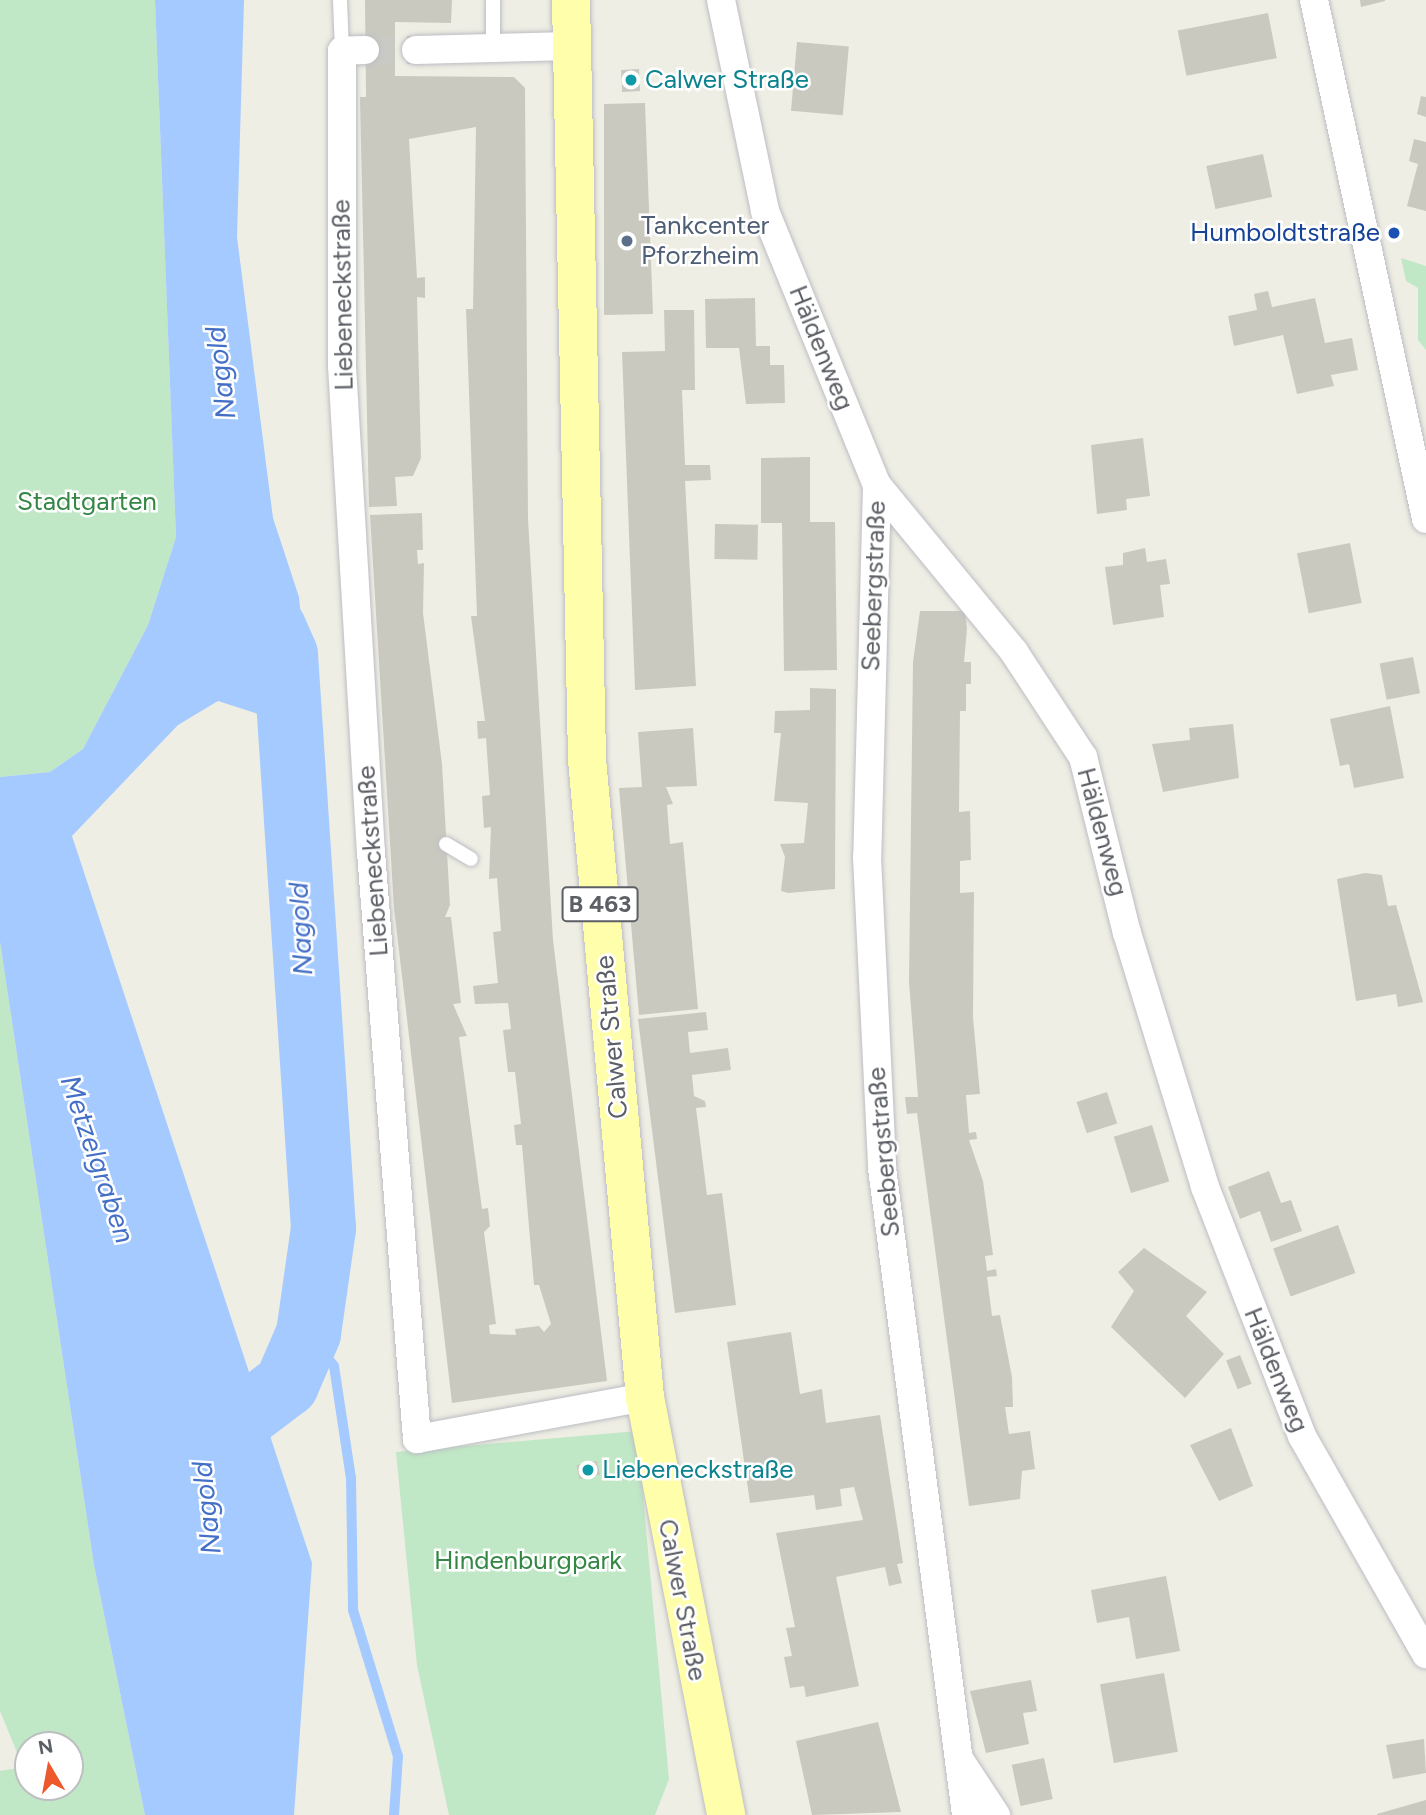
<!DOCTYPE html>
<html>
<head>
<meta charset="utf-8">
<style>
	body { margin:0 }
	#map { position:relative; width:1426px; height:1815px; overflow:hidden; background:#efeee4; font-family:Figtree,sans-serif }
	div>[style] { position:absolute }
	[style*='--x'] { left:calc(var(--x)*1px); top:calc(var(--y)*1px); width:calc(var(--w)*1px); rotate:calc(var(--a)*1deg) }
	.green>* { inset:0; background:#c0e7c6 }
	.water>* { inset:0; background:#a5caff }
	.stream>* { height:10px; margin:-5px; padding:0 5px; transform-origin:5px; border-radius:5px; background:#a5caff }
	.river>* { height:65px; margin:-32.5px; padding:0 32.5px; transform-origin:32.5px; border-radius:32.5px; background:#a5caff }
	.building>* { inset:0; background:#cac9c0; transform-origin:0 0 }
	.street-tunnel>* { height:28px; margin-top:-14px; transform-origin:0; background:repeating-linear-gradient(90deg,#cacac4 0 28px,transparent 0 42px) }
	.roads { filter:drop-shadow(0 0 2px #bcbdc3) drop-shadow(0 0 2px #bcbdc3) }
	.lane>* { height:14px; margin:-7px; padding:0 7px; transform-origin:7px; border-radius:7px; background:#fff }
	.street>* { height:28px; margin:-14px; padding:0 14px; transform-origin:14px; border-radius:14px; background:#fff }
	.primary>* { height:38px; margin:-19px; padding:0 19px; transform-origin:19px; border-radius:19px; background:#fffeaa }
	.dots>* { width:19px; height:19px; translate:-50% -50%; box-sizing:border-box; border:4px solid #fff; border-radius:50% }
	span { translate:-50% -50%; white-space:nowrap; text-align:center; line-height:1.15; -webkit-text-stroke:5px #fff; paint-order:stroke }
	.shield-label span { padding:2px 5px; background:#fff; border:2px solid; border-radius:5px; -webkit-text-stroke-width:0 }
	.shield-label { font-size:24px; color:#5c5f65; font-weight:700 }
	.culture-label { font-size:26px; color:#0d838f }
	.left { translate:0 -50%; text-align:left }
	.service-label { font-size:26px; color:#4e5e75 }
	.transit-label { font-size:26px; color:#164399 }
	.right { translate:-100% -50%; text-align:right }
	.street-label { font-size:26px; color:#5c5f65 }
	.park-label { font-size:26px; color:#338643 }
	.water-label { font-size:28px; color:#436fc6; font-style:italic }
	.north { position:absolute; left:14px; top:1731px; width:70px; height:70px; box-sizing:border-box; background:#fff; border:2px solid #bebfc1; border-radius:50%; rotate:350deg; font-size:19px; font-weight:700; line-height:28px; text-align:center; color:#5c5f65 }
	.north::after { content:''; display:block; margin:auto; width:24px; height:32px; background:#ed592c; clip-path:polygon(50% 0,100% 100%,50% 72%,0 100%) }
</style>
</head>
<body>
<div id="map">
	<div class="green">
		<div style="clip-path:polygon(0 0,155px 0,176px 537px,148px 625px,83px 749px,50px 772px,0 777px)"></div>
		<div style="clip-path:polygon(1401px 258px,1426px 266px,1426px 350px,1418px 340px,1418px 288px,1406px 281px)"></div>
		<div style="clip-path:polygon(evenodd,0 942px,94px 1565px,145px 1815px,0 1815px,0 1771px,23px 1767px,0 1711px,0 942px,28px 1745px,70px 1745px,70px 1787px,28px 1787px,28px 1745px)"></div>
		<div style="clip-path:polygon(637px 1431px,669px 1779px,655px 1815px,449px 1815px,417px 1665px,396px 1452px)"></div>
	</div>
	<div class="water">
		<div style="clip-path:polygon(155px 0,244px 0,237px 237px,273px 518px,299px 597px,310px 710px,261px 715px,218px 701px,178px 725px,72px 836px,312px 1563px,294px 1815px,145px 1815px,94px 1565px,0 942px,0 777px,50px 772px,83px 749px,148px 625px,176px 537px)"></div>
	</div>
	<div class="stream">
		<div style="--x:308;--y:1333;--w:42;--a:51.8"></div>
		<div style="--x:334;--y:1366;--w:113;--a:81.4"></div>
		<div style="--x:351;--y:1478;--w:132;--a:89.1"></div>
		<div style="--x:353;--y:1610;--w:153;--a:72.9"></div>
		<div style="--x:398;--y:1756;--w:59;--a:93.9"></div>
	</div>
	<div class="river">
		<div style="--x:197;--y:1461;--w:9;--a:-96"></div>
		<div style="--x:196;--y:1452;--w:113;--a:-37.1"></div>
		<div style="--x:286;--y:1384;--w:56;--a:-66.7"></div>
		<div style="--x:308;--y:1333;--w:106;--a:-81.9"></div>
		<div style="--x:323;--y:1228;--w:575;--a:-93.79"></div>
		<div style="--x:285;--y:654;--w:30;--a:-114"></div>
	</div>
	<div class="building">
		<div style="clip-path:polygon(365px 0,452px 0,451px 23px,395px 22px,395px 76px,514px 77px,525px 88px,528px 519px,553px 940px,607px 1381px,452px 1403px,394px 908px,370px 515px,422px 513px,423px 550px,417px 550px,418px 564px,424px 563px,423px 613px,442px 764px,450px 905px,445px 917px,451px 917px,461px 1003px,453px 1004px,467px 1036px,459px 1037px,482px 1209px,488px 1208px,490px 1226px,484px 1232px,496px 1324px,489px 1325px,490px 1334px,516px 1335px,515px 1329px,539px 1326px,544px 1332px,551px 1324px,539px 1285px,534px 1285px,522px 1145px,516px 1145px,514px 1125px,521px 1124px,515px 1072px,508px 1072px,503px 1030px,511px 1029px,508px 1003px,475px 1004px,473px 986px,498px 983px,493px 932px,501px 931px,497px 878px,489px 879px,491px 827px,484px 828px,482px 796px,490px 795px,486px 738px,478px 739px,477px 721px,485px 721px,471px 616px,477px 616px,466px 309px,473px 309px,476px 127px,409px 139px,417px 278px,425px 277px,425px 298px,417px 297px,421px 458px,413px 476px,395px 477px,397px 506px,369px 507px,360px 97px,366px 97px)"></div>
		<div style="clip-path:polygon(1360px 0,1385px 0,1385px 1px,1361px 7px)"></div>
		<div style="left:1268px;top:13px;width:46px;height:92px;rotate:79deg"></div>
		<div style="left:797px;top:42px;width:52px;height:69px;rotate:5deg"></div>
		<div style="left:639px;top:69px;width:22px;height:18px;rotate:87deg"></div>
		<div style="clip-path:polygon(1421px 96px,1426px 97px,1426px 117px,1417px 114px)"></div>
		<div style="clip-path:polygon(645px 103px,653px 314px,604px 315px,604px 104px)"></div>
		<div style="clip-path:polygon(1414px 139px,1426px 142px,1426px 211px,1407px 206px,1418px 164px,1409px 161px)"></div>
		<div style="left:1263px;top:154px;width:44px;height:58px;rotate:78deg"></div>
		<div style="clip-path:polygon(1268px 291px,1272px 307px,1315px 298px,1325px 343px,1352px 338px,1358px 370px,1331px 375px,1334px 386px,1297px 394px,1283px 335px,1234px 346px,1228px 316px,1257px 310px,1254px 294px)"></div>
		<div style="clip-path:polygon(755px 298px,756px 346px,770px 346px,770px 365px,784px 365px,785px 403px,746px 404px,739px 348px,706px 348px,705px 299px)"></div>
		<div style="clip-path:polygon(664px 310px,694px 310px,695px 390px,682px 390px,685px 465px,710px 465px,711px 480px,685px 481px,696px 686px,635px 690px,622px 352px,665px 351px)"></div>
		<div style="clip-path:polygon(1143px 438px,1150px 496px,1126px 499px,1127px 510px,1097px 514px,1091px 445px)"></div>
		<div style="clip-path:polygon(810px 457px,810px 522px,835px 522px,837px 670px,784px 671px,782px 523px,761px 523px,761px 458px)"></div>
		<div style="left:715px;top:524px;width:43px;height:35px;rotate:1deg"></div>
		<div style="left:1350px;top:543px;width:61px;height:54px;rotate:79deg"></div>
		<div style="clip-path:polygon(1145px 548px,1147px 562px,1166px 559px,1170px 584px,1160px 585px,1164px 617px,1113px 625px,1105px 567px,1123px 565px,1123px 553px)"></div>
		<div style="clip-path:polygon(920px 611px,965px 611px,967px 629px,964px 662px,971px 662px,971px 684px,966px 684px,966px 711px,960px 711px,959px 812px,970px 811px,971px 860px,960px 861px,960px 893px,974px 892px,973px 1017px,980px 1094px,966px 1095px,969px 1133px,976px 1132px,977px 1139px,969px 1140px,983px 1181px,993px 1255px,985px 1256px,987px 1271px,996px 1269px,997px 1276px,987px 1277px,992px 1316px,1000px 1315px,1012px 1377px,1013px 1407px,1005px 1407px,1009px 1434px,1030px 1431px,1035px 1469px,1022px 1471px,1020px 1499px,969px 1506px,917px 1113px,907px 1114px,905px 1097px,918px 1097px,909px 982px,913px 662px)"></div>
		<div style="left:1413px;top:657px;width:37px;height:34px;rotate:79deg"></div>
		<div style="clip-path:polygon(810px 688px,836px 689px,835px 889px,788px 893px,781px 891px,785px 857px,780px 844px,804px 843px,808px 803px,774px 801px,781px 733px,774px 733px,775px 711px,810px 710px)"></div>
		<div style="clip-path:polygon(1390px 706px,1404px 778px,1354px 788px,1349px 764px,1340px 766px,1330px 719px)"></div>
		<div style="clip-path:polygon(1233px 724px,1239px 778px,1163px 792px,1152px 744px,1190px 740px,1189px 728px)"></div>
		<div style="clip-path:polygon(693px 728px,697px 786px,666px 787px,673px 804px,667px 805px,670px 844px,683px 842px,698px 1009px,639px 1015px,619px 788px,642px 787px,638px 732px)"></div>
		<div style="clip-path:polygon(1365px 873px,1382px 875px,1388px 906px,1396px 905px,1423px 1002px,1398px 1007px,1396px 994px,1356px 1001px,1337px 879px)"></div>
		<div style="clip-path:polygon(706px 1012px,708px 1030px,688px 1032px,690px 1053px,728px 1048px,731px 1070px,692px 1075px,694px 1096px,705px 1101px,706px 1107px,696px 1108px,707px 1195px,722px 1193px,736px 1305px,675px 1313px,638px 1019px)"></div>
		<div style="left:1107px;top:1092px;width:33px;height:32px;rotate:72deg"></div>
		<div style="left:1152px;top:1125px;width:59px;height:40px;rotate:73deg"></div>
		<div style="clip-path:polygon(1269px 1171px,1281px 1203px,1291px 1200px,1302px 1231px,1271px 1242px,1260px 1211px,1240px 1219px,1228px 1187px)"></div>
		<div style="left:1338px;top:1225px;width:51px;height:69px;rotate:70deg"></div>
		<div style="clip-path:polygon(1144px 1248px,1207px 1292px,1186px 1316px,1224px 1354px,1185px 1398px,1111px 1327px,1134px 1291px,1118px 1272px)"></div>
		<div style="clip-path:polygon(791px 1332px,800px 1394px,822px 1389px,826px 1423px,880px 1415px,903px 1563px,897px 1564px,902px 1583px,889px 1586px,885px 1567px,836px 1577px,859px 1686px,806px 1697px,804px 1686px,790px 1688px,784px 1657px,792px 1656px,786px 1628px,795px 1627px,776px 1533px,863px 1520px,854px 1487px,840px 1489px,842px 1506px,816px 1510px,814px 1495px,750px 1503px,727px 1342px)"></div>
		<div style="left:1240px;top:1355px;width:31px;height:15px;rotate:68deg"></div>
		<div style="clip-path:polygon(1231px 1428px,1253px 1486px,1219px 1501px,1190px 1445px)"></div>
		<div style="left:597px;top:1461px;width:14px;height:21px;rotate:78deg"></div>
		<div style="clip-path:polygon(1166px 1576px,1180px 1651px,1136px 1659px,1129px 1617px,1097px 1623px,1091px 1590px)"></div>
		<div style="left:1164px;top:1673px;width:80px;height:65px;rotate:80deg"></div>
		<div style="clip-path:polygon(1031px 1680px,1037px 1711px,1023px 1713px,1029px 1744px,986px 1753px,970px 1691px)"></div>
		<div style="clip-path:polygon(878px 1722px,901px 1812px,812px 1815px,796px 1741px)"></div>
		<div style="clip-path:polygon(1424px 1739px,1426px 1773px,1393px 1779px,1386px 1745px)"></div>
		<div style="left:1044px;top:1758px;width:42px;height:33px;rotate:78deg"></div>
		<div style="clip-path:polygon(1426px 1800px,1426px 1815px,1377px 1815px,1377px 1814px)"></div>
	</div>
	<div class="street-tunnel">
		<div style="--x:365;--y:50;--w:51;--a:0"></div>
	</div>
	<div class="roads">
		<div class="lane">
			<div style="--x:340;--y:0;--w:51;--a:87.8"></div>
			<div style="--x:493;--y:0;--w:48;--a:90"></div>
			<div style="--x:446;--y:844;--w:29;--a:31"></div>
		</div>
		<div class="street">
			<div style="--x:721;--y:0;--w:216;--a:78.2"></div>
			<div style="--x:765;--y:211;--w:296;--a:67.8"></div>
			<div style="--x:877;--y:485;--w:216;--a:50.6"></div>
			<div style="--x:1014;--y:652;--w:126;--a:56.7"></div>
			<div style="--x:1083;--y:757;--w:181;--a:76"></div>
			<div style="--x:1127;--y:933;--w:266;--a:72.9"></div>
			<div style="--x:1205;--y:1187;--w:267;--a:68.7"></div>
			<div style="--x:1302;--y:1436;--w:251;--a:60.4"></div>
			<div style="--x:1314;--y:0;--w:531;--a:77.82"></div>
			<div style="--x:365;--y:50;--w:23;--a:178"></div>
			<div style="--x:342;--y:51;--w:315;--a:90"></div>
			<div style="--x:342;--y:366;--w:487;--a:86.6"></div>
			<div style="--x:371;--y:852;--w:589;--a:85.52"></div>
			<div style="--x:417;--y:1439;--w:232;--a:-10.4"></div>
			<div style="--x:416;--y:50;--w:154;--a:-1.5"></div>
			<div style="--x:877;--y:485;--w:372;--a:91.5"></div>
			<div style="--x:867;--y:857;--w:311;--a:87.2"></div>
			<div style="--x:882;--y:1168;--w:652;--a:82.6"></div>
			<div style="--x:961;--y:1762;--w:64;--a:56.6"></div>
		</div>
		<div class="primary">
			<div style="--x:571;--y:0;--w:759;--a:88.79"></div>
			<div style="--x:587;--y:759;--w:641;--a:84.81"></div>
			<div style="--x:645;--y:1397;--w:426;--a:79"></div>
		</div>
	</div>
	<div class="dots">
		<div style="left:631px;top:80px;background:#0f9aa8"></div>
		<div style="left:1394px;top:233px;background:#1a4fb4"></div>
		<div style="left:627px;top:241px;background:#5c6f8a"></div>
		<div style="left:588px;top:1470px;background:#0f9aa8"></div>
	</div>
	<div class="shield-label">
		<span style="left:600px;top:904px">B 463</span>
	</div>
	<div class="culture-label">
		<span class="left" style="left:645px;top:80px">Calwer Straße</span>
		<span class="left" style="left:602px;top:1470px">Liebeneckstraße</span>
	</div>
	<div class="service-label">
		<span class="left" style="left:641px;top:241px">Tankcenter<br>Pforzheim</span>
	</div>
	<div class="transit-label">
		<span class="right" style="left:1380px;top:233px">Humboldtstraße</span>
	</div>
	<div class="street-label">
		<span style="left:343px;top:295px;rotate:-91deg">Liebeneckstraße</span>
		<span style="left:821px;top:348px;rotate:68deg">Häldenweg</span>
		<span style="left:874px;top:586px;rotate:-88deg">Seebergstraße</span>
		<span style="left:1102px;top:832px;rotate:75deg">Häldenweg</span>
		<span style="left:373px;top:861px;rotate:-94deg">Liebeneckstraße</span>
		<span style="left:612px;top:1037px;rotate:-95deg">Calwer Straße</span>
		<span style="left:884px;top:1152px;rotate:-95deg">Seebergstraße</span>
		<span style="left:1276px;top:1370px;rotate:68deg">Häldenweg</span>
		<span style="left:682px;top:1600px;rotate:79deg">Calwer Straße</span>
	</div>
	<div class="park-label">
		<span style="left:87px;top:502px">Stadtgarten</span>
		<span style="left:528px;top:1561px">Hindenburgpark</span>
	</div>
	<div class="water-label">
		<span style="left:220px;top:373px;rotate:-97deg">Nagold</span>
		<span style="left:300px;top:929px;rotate:-93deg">Nagold</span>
		<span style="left:98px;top:1159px;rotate:71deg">Metzelgraben</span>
		<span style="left:206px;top:1508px;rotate:-96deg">Nagold</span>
	</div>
	<div class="north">N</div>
</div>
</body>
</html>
